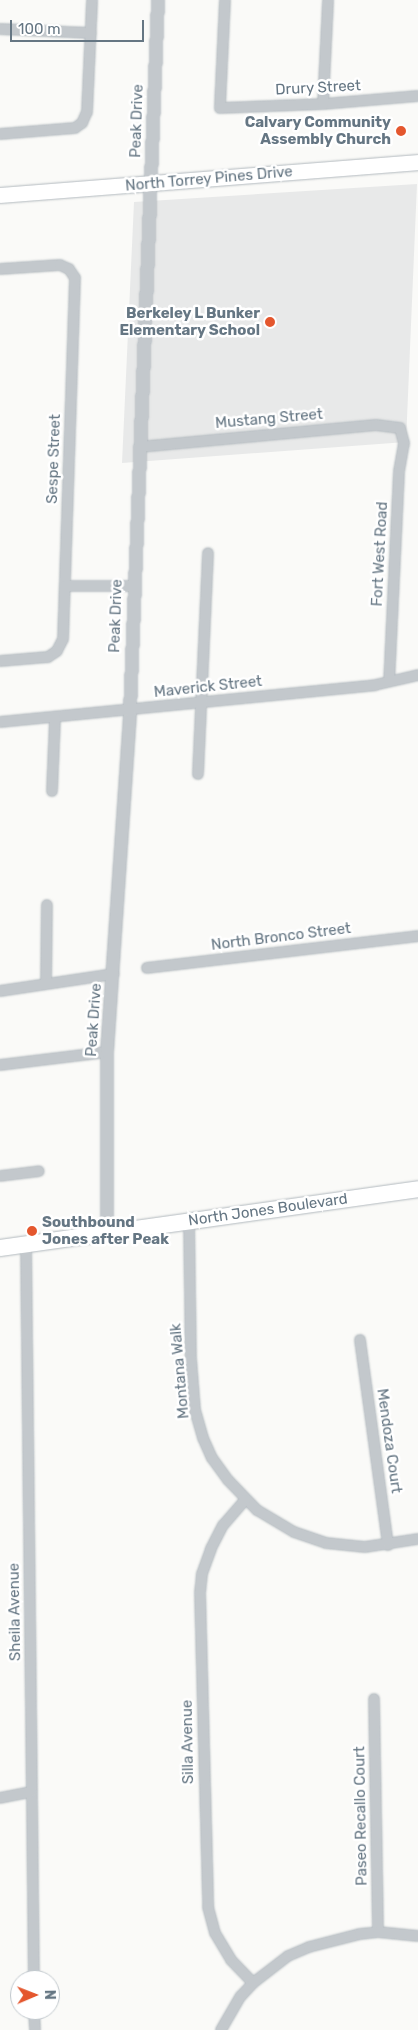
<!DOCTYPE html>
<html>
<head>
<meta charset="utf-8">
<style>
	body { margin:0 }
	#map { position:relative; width:418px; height:2030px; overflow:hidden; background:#fafaf8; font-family:Rubik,sans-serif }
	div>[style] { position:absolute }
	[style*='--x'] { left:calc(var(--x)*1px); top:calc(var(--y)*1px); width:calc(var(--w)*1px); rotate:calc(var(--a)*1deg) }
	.built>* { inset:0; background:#e8e9e9 }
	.roads { filter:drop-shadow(0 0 1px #b3babf) drop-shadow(0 0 1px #b3babf) }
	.minor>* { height:10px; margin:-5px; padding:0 5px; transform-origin:5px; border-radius:5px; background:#c3c8cc }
	.tertiary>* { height:12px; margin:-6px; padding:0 6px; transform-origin:6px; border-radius:6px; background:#c3c8cc }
	.secondary>* { height:15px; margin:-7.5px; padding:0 7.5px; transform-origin:7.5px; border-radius:7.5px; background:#fff }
	.primary>* { height:16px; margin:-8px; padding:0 8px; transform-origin:8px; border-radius:8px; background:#fff }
	.dots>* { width:14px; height:14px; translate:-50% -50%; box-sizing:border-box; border:2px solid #fff; border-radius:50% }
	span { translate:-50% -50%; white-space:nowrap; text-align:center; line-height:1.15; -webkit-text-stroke:5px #fff; paint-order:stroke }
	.street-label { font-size:15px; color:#657683 }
	.poi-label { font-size:15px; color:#657683; font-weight:700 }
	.right { translate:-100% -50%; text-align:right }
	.left { translate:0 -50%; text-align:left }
	.north { position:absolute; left:10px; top:1970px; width:50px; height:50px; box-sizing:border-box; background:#fff; border:1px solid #c1c8cd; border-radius:50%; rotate:89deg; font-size:14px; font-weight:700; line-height:20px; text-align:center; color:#657683 }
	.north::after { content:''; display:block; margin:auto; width:18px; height:22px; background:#e4572e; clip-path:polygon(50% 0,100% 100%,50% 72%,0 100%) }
	.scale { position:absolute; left:10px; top:20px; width:134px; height:22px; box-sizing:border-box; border:2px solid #657683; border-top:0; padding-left:6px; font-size:15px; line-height:18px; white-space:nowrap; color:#657683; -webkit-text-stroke:4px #fff; paint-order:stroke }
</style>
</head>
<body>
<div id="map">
	<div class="built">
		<div style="clip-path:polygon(417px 184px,406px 442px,122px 463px,134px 202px)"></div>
	</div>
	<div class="roads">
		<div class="minor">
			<div style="--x:225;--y:0;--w:108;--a:92.7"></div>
			<div style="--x:220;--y:108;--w:103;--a:-2.2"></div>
			<div style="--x:323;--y:104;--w:95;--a:-4.8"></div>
			<div style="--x:0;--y:29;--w:91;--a:2.5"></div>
			<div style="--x:323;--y:104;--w:104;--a:-87.2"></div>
			<div style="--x:0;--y:134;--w:75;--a:-4.6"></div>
			<div style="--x:75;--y:128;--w:9;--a:-36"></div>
			<div style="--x:82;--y:123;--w:12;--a:-66"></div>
			<div style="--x:87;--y:112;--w:112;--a:-87.4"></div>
			<div style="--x:0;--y:269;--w:60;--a:-3.8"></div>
			<div style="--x:60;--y:265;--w:10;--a:24"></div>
			<div style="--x:69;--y:269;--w:11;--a:56"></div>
			<div style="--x:75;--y:278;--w:361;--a:91.9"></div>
			<div style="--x:63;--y:639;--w:13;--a:117"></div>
			<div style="--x:57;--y:651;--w:11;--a:146"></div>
			<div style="--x:48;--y:657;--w:48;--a:175.2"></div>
			<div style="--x:139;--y:447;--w:238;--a:-5.3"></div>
			<div style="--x:376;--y:425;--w:24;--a:7"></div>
			<div style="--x:400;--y:428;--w:16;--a:75"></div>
			<div style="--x:404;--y:443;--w:29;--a:100"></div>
			<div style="--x:399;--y:472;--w:209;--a:92.7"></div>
			<div style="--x:65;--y:586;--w:69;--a:0"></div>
			<div style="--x:0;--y:722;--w:377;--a:-5.6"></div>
			<div style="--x:375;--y:685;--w:44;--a:-13.1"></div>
			<div style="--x:198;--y:774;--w:221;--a:-87.4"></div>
			<div style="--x:52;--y:791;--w:73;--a:-87.6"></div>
			<div style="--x:147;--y:968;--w:273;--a:-6.7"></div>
			<div style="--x:46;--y:983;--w:78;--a:-89.3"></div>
			<div style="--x:0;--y:991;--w:115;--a:-8.5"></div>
			<div style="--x:0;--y:1065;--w:108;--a:-6.9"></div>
			<div style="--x:0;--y:1176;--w:39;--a:-7"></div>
			<div style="--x:189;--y:1221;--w:138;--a:89.2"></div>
			<div style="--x:191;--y:1359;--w:51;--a:85.5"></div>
			<div style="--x:195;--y:1410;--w:29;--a:74"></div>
			<div style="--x:203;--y:1438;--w:22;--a:66"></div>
			<div style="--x:212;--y:1458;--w:27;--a:54"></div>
			<div style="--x:228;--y:1480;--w:42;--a:46"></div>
			<div style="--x:257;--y:1510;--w:43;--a:30.7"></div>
			<div style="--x:294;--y:1532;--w:34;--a:19"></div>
			<div style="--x:326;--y:1543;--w:39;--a:6"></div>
			<div style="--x:365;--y:1547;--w:54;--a:-8.6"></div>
			<div style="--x:26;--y:1245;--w:735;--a:89.38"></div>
			<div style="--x:360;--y:1340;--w:207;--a:82.2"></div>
			<div style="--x:245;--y:1500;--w:33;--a:131"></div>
			<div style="--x:223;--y:1525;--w:27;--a:117"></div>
			<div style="--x:211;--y:1549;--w:27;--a:110"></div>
			<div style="--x:202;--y:1574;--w:18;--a:96"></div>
			<div style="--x:200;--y:1592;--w:315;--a:88.5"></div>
			<div style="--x:208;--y:1907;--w:27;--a:75"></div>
			<div style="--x:215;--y:1933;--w:31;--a:59"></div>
			<div style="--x:231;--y:1960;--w:32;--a:46"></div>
			<div style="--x:374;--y:1699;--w:233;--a:89"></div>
			<div style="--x:0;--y:1798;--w:32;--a:-11"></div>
			<div style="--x:34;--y:2010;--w:20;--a:87"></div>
			<div style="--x:221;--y:2030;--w:39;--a:-60"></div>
			<div style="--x:241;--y:1996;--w:18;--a:-47"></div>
			<div style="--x:253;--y:1983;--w:44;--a:-37.6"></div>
			<div style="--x:288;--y:1956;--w:23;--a:-23"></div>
			<div style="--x:309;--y:1947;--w:53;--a:-14.3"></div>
			<div style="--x:360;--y:1934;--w:18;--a:-6"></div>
			<div style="--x:378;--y:1932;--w:40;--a:5.7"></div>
		</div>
		<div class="tertiary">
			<div style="--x:107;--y:1233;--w:181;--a:-90"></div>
			<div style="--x:107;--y:1052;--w:342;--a:-86.1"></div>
			<div style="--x:130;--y:711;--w:712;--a:-87.74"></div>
		</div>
		<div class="secondary">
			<div style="--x:0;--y:195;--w:419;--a:-4.5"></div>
		</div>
		<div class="primary">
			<div style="--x:0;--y:1248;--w:422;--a:-8"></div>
		</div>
	</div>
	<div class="dots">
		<div style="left:401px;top:131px;background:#e4572e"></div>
		<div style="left:270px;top:322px;background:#e4572e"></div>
		<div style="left:32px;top:1231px;background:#e4572e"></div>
	</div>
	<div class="street-label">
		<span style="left:318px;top:88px;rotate:-3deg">Drury Street</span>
		<span style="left:137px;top:121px;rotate:-88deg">Peak Drive</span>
		<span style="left:209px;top:179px;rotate:-5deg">North Torrey Pines Drive</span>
		<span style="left:269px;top:419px;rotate:-5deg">Mustang Street</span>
		<span style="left:54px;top:459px;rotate:-88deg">Sespe Street</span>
		<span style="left:380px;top:554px;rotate:-87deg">Fort West Road</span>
		<span style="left:116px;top:616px;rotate:-88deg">Peak Drive</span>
		<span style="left:208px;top:687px;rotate:-6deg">Maverick Street</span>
		<span style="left:281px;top:937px;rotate:-7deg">North Bronco Street</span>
		<span style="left:94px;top:1020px;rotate:-86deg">Peak Drive</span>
		<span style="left:268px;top:1210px;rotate:-8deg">North Jones Boulevard</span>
		<span style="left:180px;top:1371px;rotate:-95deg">Montana Walk</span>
		<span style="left:389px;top:1441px;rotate:82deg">Mendoza Court</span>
		<span style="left:15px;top:1612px;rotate:-91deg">Sheila Avenue</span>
		<span style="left:188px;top:1742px;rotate:-91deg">Silla Avenue</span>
		<span style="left:361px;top:1816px;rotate:-91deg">Paseo Recallo Court</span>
	</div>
	<div class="poi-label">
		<span class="right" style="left:391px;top:131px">Calvary Community<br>Assembly Church</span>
		<span class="right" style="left:260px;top:322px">Berkeley L Bunker<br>Elementary School</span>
		<span class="left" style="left:42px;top:1231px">Southbound<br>Jones after Peak</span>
	</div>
	<div class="north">N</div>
	<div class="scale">100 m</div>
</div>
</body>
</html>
